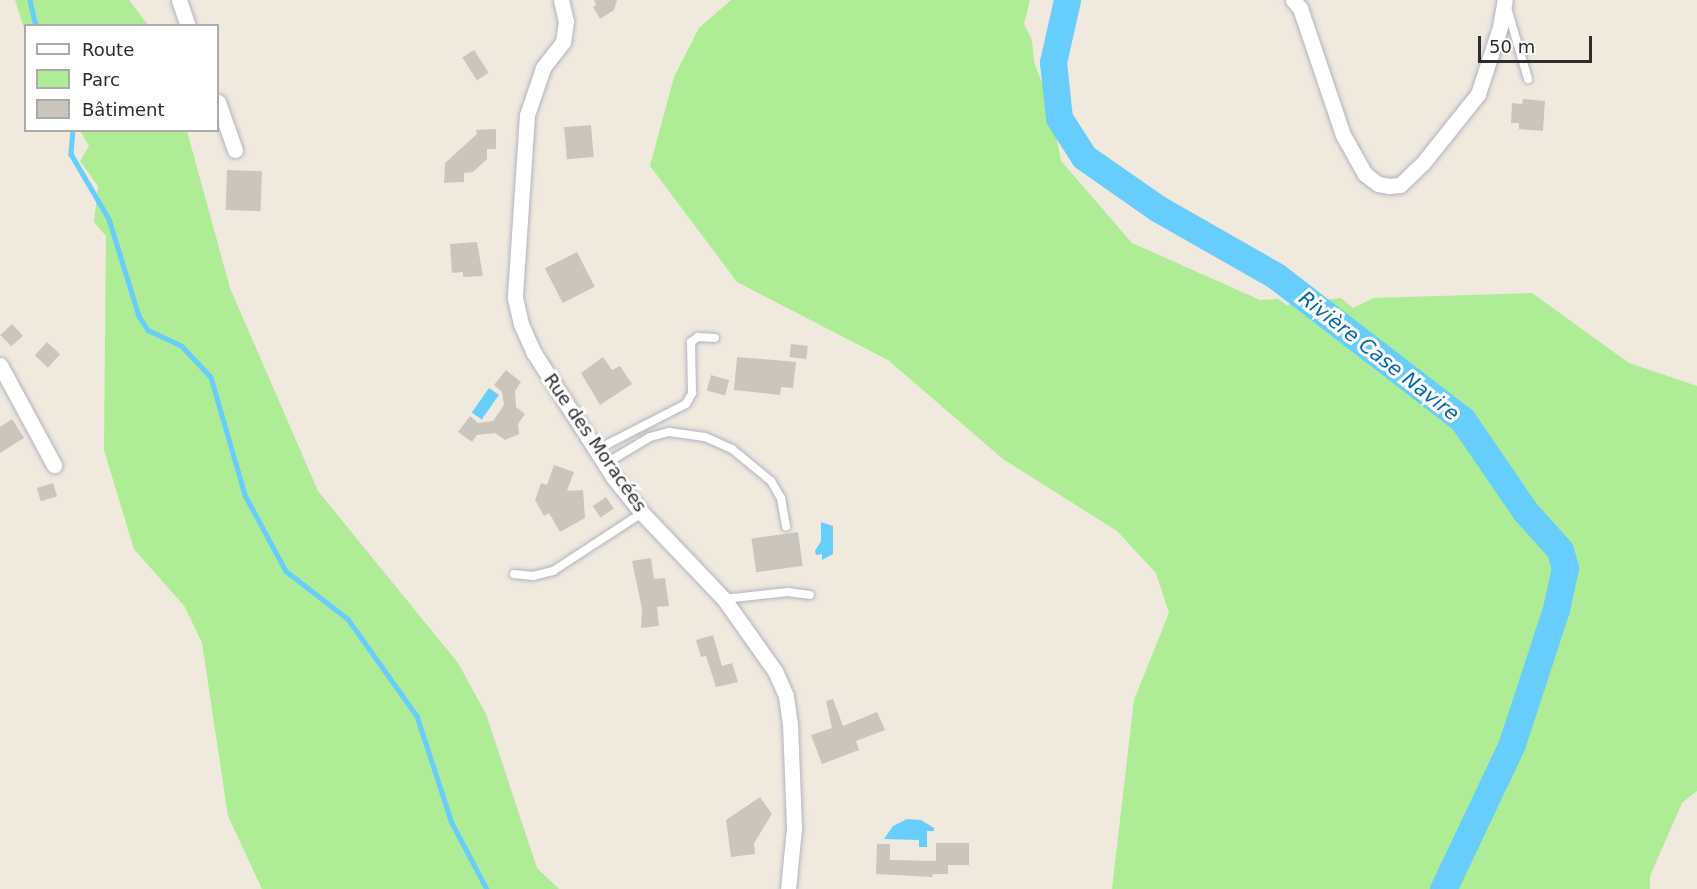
<!DOCTYPE html>
<html>
<head>
<meta charset="utf-8">
<style>
	body { margin:0 }
	#map { position:relative; width:1697px; height:889px; overflow:hidden; background:#f0e9de; font-family:"DejaVu Sans",sans-serif }
	div>[style] { position:absolute }
	[style*='--x'] { left:calc(var(--x)*1px); top:calc(var(--y)*1px); width:calc(var(--w)*1px); rotate:calc(var(--a)*1deg) }
	.green>* { inset:0; background:#aeec95 }
	.water>* { inset:0; background:#66cdfc; transform-origin:0 0 }
	.stream>* { height:4.5px; margin:-2.25px; padding:0 2.25px; transform-origin:2.25px; border-radius:2.25px; background:#66cdfc }
	.river>* { height:27px; margin:-13.5px; padding:0 13.5px; transform-origin:13.5px; border-radius:13.5px; background:#66cdfc }
	.building>* { inset:0; background:#cbc6bd; transform-origin:0 0 }
	.roads { filter:drop-shadow(0 0 2px #b2b4c2) drop-shadow(0 0 2px #b2b4c2) }
	.lane>* { height:8px; margin:-4px; padding:0 4px; transform-origin:4px; border-radius:4px; background:#fff }
	.street>* { height:15px; margin:-7.5px; padding:0 7.5px; transform-origin:7.5px; border-radius:7.5px; background:#fff }
	span { translate:-50% -50%; white-space:nowrap; text-align:center; line-height:1.15; -webkit-text-stroke:6px #fff; paint-order:stroke }
	.street-label { font-size:18px; color:#2d2d2d }
	.water-label { font-size:20px; color:#0069ad; font-style:italic }
	.legend { position:absolute; left:24px; top:24px; width:195px; height:108px; box-sizing:border-box; background:#fff; border:2px solid #ababab; margin:0; padding:8px 10px; list-style:none; font-size:18px; color:#2d2d2d }
	.legend li { display:flex; align-items:center; gap:12px; height:30px }
	.legend b { width:30px; border:2px solid #ababab }
	.scale { position:absolute; left:1478px; top:36px; width:114px; height:27px; box-sizing:border-box; border:3px solid #2d2d2d; border-top:0; padding-left:8px; font-size:18px; line-height:21px; white-space:nowrap; color:#2d2d2d; -webkit-text-stroke:4px #fff; paint-order:stroke }
</style>
</head>
<body>
<div id="map">
	<div class="green">
		<div style="clip-path:polygon(15px 0,129px 0,148px 25px,26px 26px,25px 31px)"></div>
		<div style="clip-path:polygon(731px 0,1030px 0,1024px 24px,1032px 40px,1034px 62px,1050px 104px,1061px 161px,1132px 243px,1260px 300px,1278px 299px,1287px 305px,1341px 298px,1353px 308px,1374px 298px,1532px 293px,1629px 363px,1697px 386px,1697px 791px,1682px 803px,1650px 876px,1650px 889px,1112px 889px,1134px 700px,1169px 613px,1156px 573px,1117px 531px,1003px 459px,888px 360px,737px 282px,650px 166px,674px 77px,699px 28px)"></div>
		<div style="clip-path:polygon(80px 131px,187px 131px,230px 288px,318px 491px,458px 663px,486px 714px,537px 868px,559px 889px,262px 889px,228px 816px,202px 643px,185px 607px,134px 549px,104px 450px,106px 236px,94px 222px,98px 186px,80px 161px,89px 146px)"></div>
	</div>
	<div class="water">
		<div style="left:489px;top:388px;width:12px;height:30px;rotate:35deg"></div>
		<div style="clip-path:polygon(821px 522px,833px 526px,833px 554px,822px 560px,822px 554px,816px 555px,815px 551px,821px 541px)"></div>
		<div style="clip-path:polygon(907px 819px,921px 820px,934px 828px,934px 831px,927px 831px,927px 847px,919px 847px,919px 840px,884px 839px,893px 826px)"></div>
	</div>
	<div class="stream">
		<div style="--x:30;--y:0;--w:27;--a:77"></div>
		<div style="--x:73;--y:130;--w:24;--a:95"></div>
		<div style="--x:71;--y:154;--w:75;--a:59.7"></div>
		<div style="--x:109;--y:219;--w:102;--a:72.8"></div>
		<div style="--x:139;--y:316;--w:17;--a:57"></div>
		<div style="--x:148;--y:330;--w:38;--a:25"></div>
		<div style="--x:182;--y:346;--w:42;--a:46.9"></div>
		<div style="--x:211;--y:377;--w:123;--a:73.9"></div>
		<div style="--x:245;--y:495;--w:86;--a:61.7"></div>
		<div style="--x:286;--y:571;--w:78;--a:37.7"></div>
		<div style="--x:348;--y:619;--w:119;--a:54.6"></div>
		<div style="--x:417;--y:716;--w:113;--a:71.9"></div>
		<div style="--x:452;--y:823;--w:75;--a:62.1"></div>
	</div>
	<div class="river">
		<div style="--x:1067;--y:0;--w:64;--a:102.7"></div>
		<div style="--x:1053;--y:62;--w:56;--a:83.9"></div>
		<div style="--x:1059;--y:118;--w:46;--a:57.3"></div>
		<div style="--x:1084;--y:157;--w:89;--a:34.9"></div>
		<div style="--x:1157;--y:208;--w:137;--a:29.7"></div>
		<div style="--x:1276;--y:276;--w:235;--a:37.6"></div>
		<div style="--x:1462;--y:419;--w:112;--a:55.6"></div>
		<div style="--x:1525;--y:511;--w:52;--a:48.1"></div>
		<div style="--x:1560;--y:550;--w:19;--a:74"></div>
		<div style="--x:1565;--y:568;--w:42;--a:102.4"></div>
		<div style="--x:1556;--y:609;--w:142;--a:108.1"></div>
		<div style="--x:1512;--y:744;--w:161;--a:115.4"></div>
	</div>
	<div class="building">
		<div style="clip-path:polygon(594px 0,617px 0,614px 10px,600px 19px,593px 7px,596px 5px)"></div>
		<div style="left:474px;top:50px;width:27px;height:14px;rotate:57deg"></div>
		<div style="clip-path:polygon(1523px 99px,1545px 101px,1543px 131px,1519px 129px,1519px 123px,1511px 123px,1512px 103px,1522px 104px)"></div>
		<div style="left:591px;top:125px;width:32px;height:27px;rotate:85deg"></div>
		<div style="clip-path:polygon(496px 129px,496px 149px,487px 149px,487px 159px,473px 172px,464px 173px,464px 182px,444px 183px,445px 163px,477px 134px,476px 130px)"></div>
		<div style="left:227px;top:170px;width:35px;height:40px;rotate:2deg"></div>
		<div style="clip-path:polygon(477px 242px,483px 276px,463px 277px,463px 272px,452px 273px,450px 244px)"></div>
		<div style="left:577px;top:252px;width:39px;height:36px;rotate:63deg"></div>
		<div style="left:12px;top:324px;width:16px;height:16px;rotate:47deg"></div>
		<div style="left:47px;top:342px;width:18px;height:18px;rotate:43deg"></div>
		<div style="left:791px;top:344px;width:17px;height:13px;rotate:7deg"></div>
		<div style="clip-path:polygon(603px 357px,612px 370px,620px 366px,632px 384px,600px 405px,581px 373px)"></div>
		<div style="clip-path:polygon(737px 357px,796px 362px,793px 388px,781px 387px,780px 395px,734px 390px)"></div>
		<div style="clip-path:polygon(506px 370px,521px 382px,515px 391px,516px 407px,525px 414px,518px 424px,519px 434px,505px 440px,495px 433px,477px 435px,472px 442px,458px 432px,470px 416px,478px 423px,493px 421px,504px 405px,502px 392px,494px 385px)"></div>
		<div style="left:711px;top:375px;width:19px;height:16px;rotate:16deg"></div>
		<div style="clip-path:polygon(12px 419px,24px 438px,0 453px,0 427px)"></div>
		<div style="clip-path:polygon(554px 465px,574px 472px,567px 491px,583px 490px,585px 518px,560px 532px,549px 513px,544px 516px,535px 500px,541px 483px,547px 485px)"></div>
		<div style="left:53px;top:483px;width:14px;height:17px;rotate:73deg"></div>
		<div style="left:606px;top:497px;width:14px;height:16px;rotate:56deg"></div>
		<div style="left:798px;top:532px;width:34px;height:47px;rotate:82deg"></div>
		<div style="clip-path:polygon(651px 558px,654px 579px,665px 578px,669px 606px,657px 607px,659px 626px,641px 628px,642px 609px,632px 561px)"></div>
		<div style="clip-path:polygon(713px 635px,722px 666px,732px 663px,738px 682px,716px 687px,706px 656px,701px 657px,696px 640px)"></div>
		<div style="clip-path:polygon(833px 699px,843px 726px,877px 712px,885px 730px,856px 741px,859px 750px,822px 764px,811px 735px,832px 728px,826px 701px)"></div>
		<div style="clip-path:polygon(760px 797px,772px 814px,754px 843px,755px 854px,731px 857px,726px 820px)"></div>
		<div style="clip-path:polygon(936px 843px,969px 843px,969px 865px,948px 865px,948px 874px,933px 874px,932px 877px,876px 874px,877px 844px,890px 844px,890px 860px,936px 861px)"></div>
	</div>
	<div class="roads">
		<div class="lane">
			<div style="--x:1507;--y:8;--w:74;--a:73.5"></div>
			<div style="--x:596;--y:450;--w:101;--a:-27.1"></div>
			<div style="--x:686;--y:404;--w:13;--a:-61"></div>
			<div style="--x:692;--y:393;--w:51;--a:-91.1"></div>
			<div style="--x:691;--y:342;--w:9;--a:-36"></div>
			<div style="--x:698;--y:337;--w:17;--a:3"></div>
			<div style="--x:605;--y:464;--w:52;--a:-31"></div>
			<div style="--x:650;--y:437;--w:20;--a:-15"></div>
			<div style="--x:669;--y:432;--w:36;--a:8"></div>
			<div style="--x:705;--y:437;--w:30;--a:24"></div>
			<div style="--x:732;--y:449;--w:50;--a:39.4"></div>
			<div style="--x:771;--y:481;--w:20;--a:60"></div>
			<div style="--x:781;--y:498;--w:29;--a:80"></div>
			<div style="--x:514;--y:574;--w:19;--a:6"></div>
			<div style="--x:533;--y:576;--w:21;--a:-14"></div>
			<div style="--x:553;--y:571;--w:106;--a:-33.1"></div>
			<div style="--x:724;--y:599;--w:64;--a:-6.2"></div>
			<div style="--x:788;--y:592;--w:22;--a:8"></div>
		</div>
		<div class="street">
			<div style="--x:179;--y:0;--w:28;--a:71"></div>
			<div style="--x:561;--y:0;--w:22;--a:77"></div>
			<div style="--x:566;--y:21;--w:21;--a:98"></div>
			<div style="--x:563;--y:42;--w:33;--a:128"></div>
			<div style="--x:543;--y:68;--w:50;--a:108.8"></div>
			<div style="--x:527;--y:115;--w:183;--a:93.8"></div>
			<div style="--x:515;--y:298;--w:27;--a:77"></div>
			<div style="--x:521;--y:324;--w:32;--a:66"></div>
			<div style="--x:534;--y:353;--w:148;--a:57.4"></div>
			<div style="--x:614;--y:478;--w:45;--a:51.3"></div>
			<div style="--x:642;--y:513;--w:119;--a:46.4"></div>
			<div style="--x:724;--y:599;--w:88;--a:54.7"></div>
			<div style="--x:775;--y:671;--w:27;--a:66"></div>
			<div style="--x:786;--y:696;--w:27;--a:82"></div>
			<div style="--x:790;--y:723;--w:105;--a:87.8"></div>
			<div style="--x:794;--y:828;--w:61;--a:95.6"></div>
			<div style="--x:1293;--y:0;--w:11;--a:49"></div>
			<div style="--x:1300;--y:8;--w:134;--a:71.3"></div>
			<div style="--x:1343;--y:135;--w:45;--a:60.6"></div>
			<div style="--x:1365;--y:174;--w:16;--a:38"></div>
			<div style="--x:1378;--y:184;--w:11;--a:10"></div>
			<div style="--x:1389;--y:186;--w:11;--a:-5"></div>
			<div style="--x:1400;--y:185;--w:32;--a:-44"></div>
			<div style="--x:1423;--y:163;--w:88;--a:-51.4"></div>
			<div style="--x:1478;--y:94;--w:71;--a:-71.8"></div>
			<div style="--x:1500;--y:27;--w:27;--a:-80"></div>
			<div style="--x:218;--y:102;--w:51;--a:70.5"></div>
			<div style="--x:0;--y:365;--w:114;--a:61.6"></div>
		</div>
	</div>
	<div class="street-label">
		<span style="left:595px;top:443px;rotate:55deg">Rue des Moracées</span>
	</div>
	<div class="water-label">
		<span style="left:1379px;top:356px;rotate:38deg">Rivière Case Navire</span>
	</div>
	<ul class="legend">
	<li><b style="height:8px;background:#fff"></b>Route</li>
	<li><b style="height:16px;background:#aeec95"></b>Parc</li>
	<li><b style="height:16px;background:#cbc6bd"></b>Bâtiment</li>
	</ul>
	<div class="scale">50 m</div>
</div>
</body>
</html>
